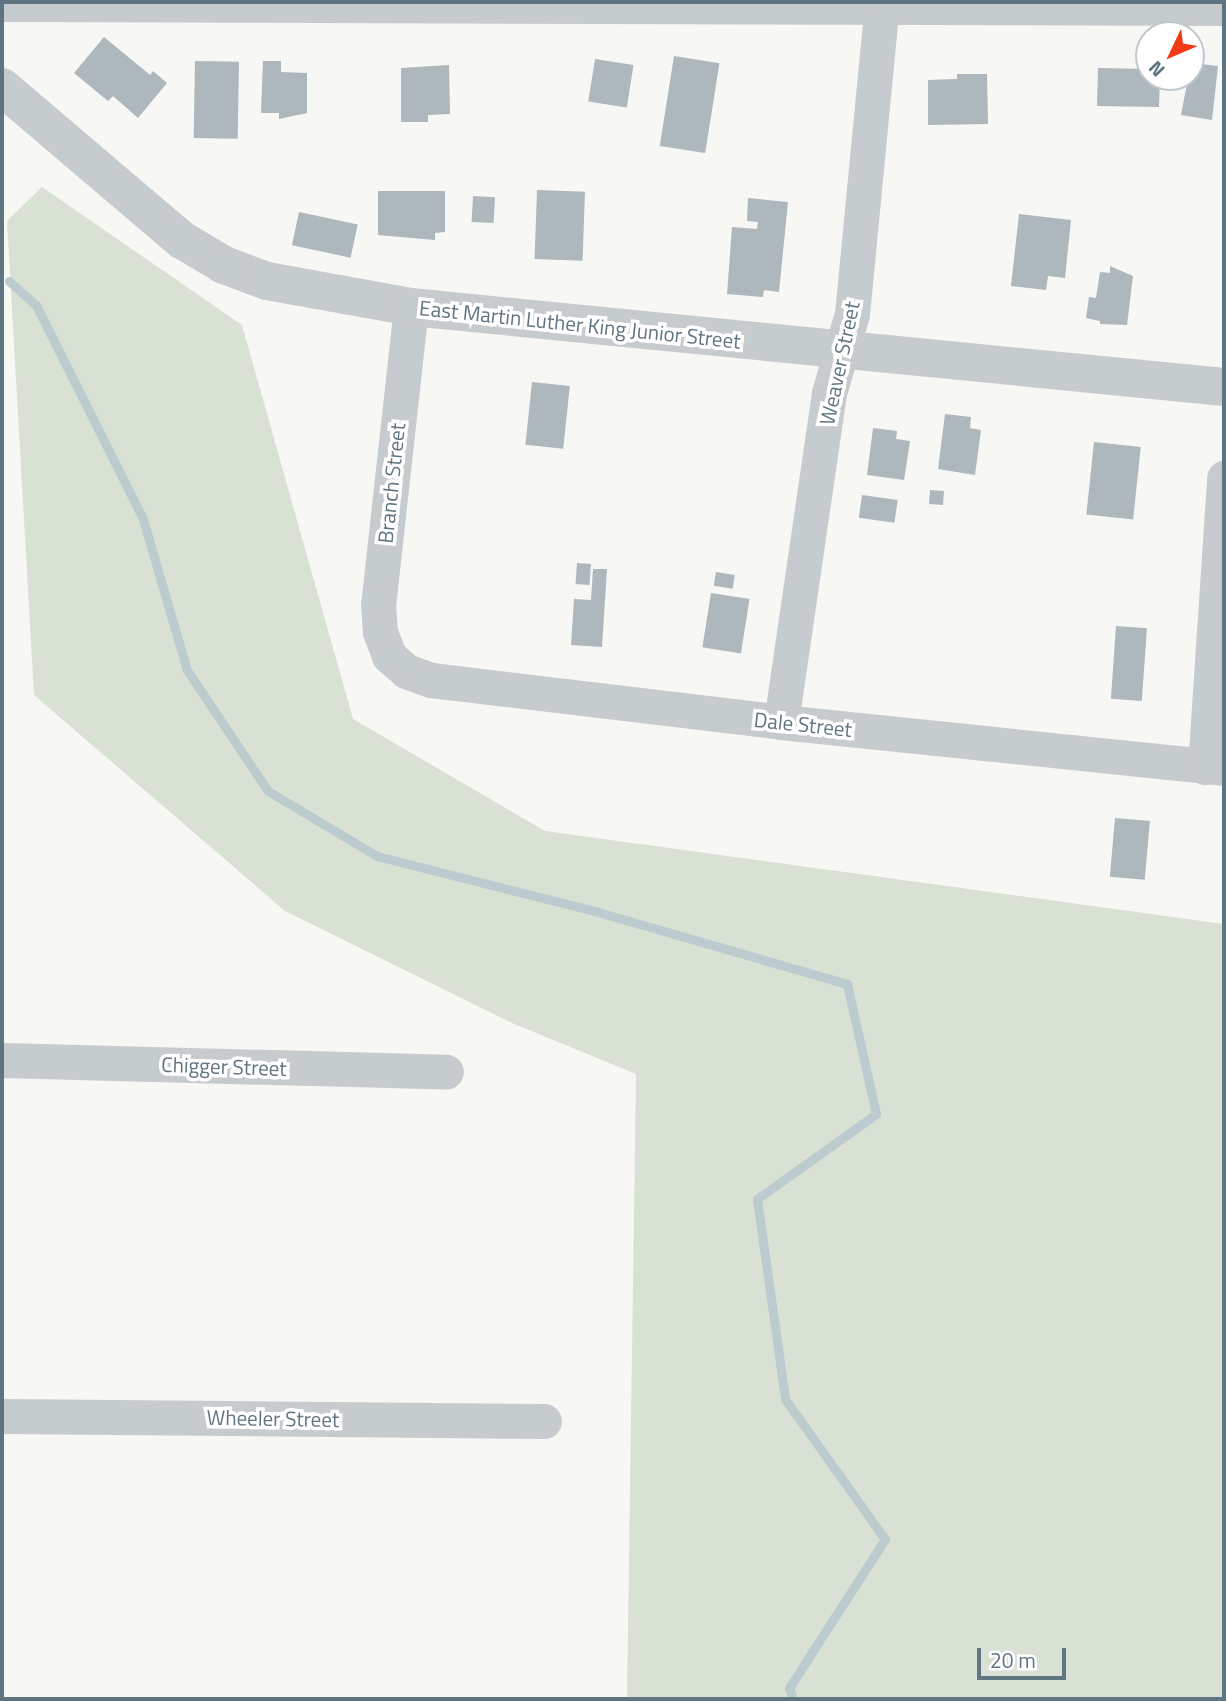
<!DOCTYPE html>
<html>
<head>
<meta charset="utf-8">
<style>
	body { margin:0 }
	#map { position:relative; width:1226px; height:1701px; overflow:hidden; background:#f7f7f4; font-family:"Titillium Web",sans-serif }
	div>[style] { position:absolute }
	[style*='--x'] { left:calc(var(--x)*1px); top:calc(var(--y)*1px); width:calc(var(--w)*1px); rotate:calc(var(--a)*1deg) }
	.green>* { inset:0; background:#d9e0d4 }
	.stream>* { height:9px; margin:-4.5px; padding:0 4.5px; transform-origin:4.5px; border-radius:4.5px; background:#bccbce }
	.building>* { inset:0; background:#adb7bc; transform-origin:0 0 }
	.minor>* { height:35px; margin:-17.5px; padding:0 17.5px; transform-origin:17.5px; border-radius:17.5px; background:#c6cbce }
	.tertiary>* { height:38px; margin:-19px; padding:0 19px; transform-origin:19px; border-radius:19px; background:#c6cbce }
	span { translate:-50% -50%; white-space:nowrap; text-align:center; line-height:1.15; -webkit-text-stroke:7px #fff; paint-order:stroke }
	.street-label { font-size:21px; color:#5f7582 }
	.frame { position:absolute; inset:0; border:4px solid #5f7582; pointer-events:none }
	.north { position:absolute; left:1135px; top:21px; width:70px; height:70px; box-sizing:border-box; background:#fff; border:2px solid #bfc8cd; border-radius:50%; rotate:226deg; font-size:19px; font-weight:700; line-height:28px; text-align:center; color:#5f7582 }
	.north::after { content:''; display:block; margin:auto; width:24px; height:32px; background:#f33b17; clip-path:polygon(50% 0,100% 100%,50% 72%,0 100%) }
	.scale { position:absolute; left:977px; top:1648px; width:89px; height:32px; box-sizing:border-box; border:4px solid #5f7582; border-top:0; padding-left:9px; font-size:21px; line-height:24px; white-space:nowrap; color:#5f7582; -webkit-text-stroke:5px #fff; paint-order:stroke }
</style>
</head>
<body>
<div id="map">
	<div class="green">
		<div style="clip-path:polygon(42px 187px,242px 325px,353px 719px,545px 831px,1224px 924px,1224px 1699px,627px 1699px,636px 1074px,512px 1023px,285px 911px,34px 695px,7px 221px)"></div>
	</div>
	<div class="stream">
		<div style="--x:9;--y:281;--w:36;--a:42"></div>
		<div style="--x:36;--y:305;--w:239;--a:63.4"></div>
		<div style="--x:143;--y:519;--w:157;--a:73.8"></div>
		<div style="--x:187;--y:670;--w:146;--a:56.2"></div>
		<div style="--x:268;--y:791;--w:127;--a:30.8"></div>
		<div style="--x:377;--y:856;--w:228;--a:14.2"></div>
		<div style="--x:598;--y:912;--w:259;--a:16.1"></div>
		<div style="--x:847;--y:984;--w:133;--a:77.4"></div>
		<div style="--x:876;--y:1114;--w:146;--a:144.5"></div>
		<div style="--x:757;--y:1199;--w:202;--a:82"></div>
		<div style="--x:785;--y:1399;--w:172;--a:54.5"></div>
		<div style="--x:885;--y:1539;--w:177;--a:122.8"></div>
		<div style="--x:789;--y:1688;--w:12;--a:70"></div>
	</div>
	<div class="building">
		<div style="clip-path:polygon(104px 37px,150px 75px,153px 71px,167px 83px,138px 118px,113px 96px,108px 101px,74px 73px)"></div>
		<div style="left:674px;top:56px;width:46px;height:91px;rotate:9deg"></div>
		<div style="left:595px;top:59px;width:39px;height:43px;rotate:9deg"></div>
		<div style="left:195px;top:61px;width:44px;height:77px;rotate:1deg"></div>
		<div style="clip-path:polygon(263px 61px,281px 61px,281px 72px,307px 73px,307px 113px,279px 119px,279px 113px,261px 113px)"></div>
		<div style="clip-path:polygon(1191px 63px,1218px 66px,1212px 120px,1181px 115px)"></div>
		<div style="clip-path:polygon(449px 65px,450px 114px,428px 115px,428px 122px,401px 122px,401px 68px)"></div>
		<div style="clip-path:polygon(1098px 68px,1149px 69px,1149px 77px,1160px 77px,1159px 107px,1097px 106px)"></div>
		<div style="clip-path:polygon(957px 74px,987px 74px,988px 124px,928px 125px,928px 80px,957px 79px)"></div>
		<div style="left:537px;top:190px;width:48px;height:69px;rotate:2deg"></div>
		<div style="clip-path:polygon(378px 191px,445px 191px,445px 232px,435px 233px,435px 240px,378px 235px)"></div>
		<div style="left:473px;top:196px;width:22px;height:26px;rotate:3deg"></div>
		<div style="clip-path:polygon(748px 198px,788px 202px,779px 292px,764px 290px,763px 297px,727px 294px,732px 227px,757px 229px,758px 222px,747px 221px)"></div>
		<div style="left:299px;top:212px;width:60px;height:34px;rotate:12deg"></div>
		<div style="clip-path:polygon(1019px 214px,1071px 220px,1065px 278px,1048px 276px,1046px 290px,1011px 286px)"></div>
		<div style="clip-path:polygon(1110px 266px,1133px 276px,1127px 325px,1100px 324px,1100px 321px,1086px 318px,1089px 297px,1096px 298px,1100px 272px,1110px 273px)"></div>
		<div style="left:532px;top:382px;width:38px;height:63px;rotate:6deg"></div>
		<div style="clip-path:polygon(945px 414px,971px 417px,970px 428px,981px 430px,975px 475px,938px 469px)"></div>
		<div style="clip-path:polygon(873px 428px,897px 431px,896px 439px,910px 441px,904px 480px,867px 475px)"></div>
		<div style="left:1094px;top:442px;width:47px;height:73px;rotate:6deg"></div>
		<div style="left:930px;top:490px;width:14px;height:14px;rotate:4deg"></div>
		<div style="left:862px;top:495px;width:36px;height:23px;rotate:8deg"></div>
		<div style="left:577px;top:563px;width:14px;height:21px;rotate:4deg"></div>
		<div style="clip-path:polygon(593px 569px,607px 569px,602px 647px,571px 645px,574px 599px,591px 600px)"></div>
		<div style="left:716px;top:572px;width:19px;height:14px;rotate:9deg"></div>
		<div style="left:711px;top:593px;width:39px;height:55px;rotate:9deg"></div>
		<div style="left:1116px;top:626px;width:31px;height:73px;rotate:4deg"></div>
		<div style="left:1115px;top:818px;width:35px;height:59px;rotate:5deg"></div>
	</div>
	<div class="minor">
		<div style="--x:2;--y:4;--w:1222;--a:0.19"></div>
		<div style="--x:411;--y:307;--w:299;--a:96.3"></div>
		<div style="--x:378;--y:604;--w:28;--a:86"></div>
		<div style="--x:380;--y:632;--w:26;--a:69"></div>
		<div style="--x:389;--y:656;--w:23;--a:41"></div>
		<div style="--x:406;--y:671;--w:27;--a:20"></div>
		<div style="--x:431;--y:680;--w:353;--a:6.8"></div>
		<div style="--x:781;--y:722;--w:445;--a:5.9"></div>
		<div style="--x:781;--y:722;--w:332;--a:-81.7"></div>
		<div style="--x:829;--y:393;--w:82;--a:-73.8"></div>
		<div style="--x:852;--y:314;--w:313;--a:-84.5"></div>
		<div style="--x:1205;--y:767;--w:290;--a:-86.2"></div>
		<div style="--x:2;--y:1060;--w:444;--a:1.5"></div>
		<div style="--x:2;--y:1416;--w:542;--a:0.53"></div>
	</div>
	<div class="tertiary">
		<div style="--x:2;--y:87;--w:236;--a:40.4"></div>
		<div style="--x:182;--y:240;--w:49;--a:30.8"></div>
		<div style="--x:224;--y:265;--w:46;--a:20.4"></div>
		<div style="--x:267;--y:281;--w:146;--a:10.2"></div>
		<div style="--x:411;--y:307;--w:817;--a:5.62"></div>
	</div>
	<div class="street-label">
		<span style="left:580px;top:324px;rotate:6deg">East Martin Luther King Junior Street</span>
		<span style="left:839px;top:363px;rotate:-78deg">Weaver Street</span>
		<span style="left:391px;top:483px;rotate:-84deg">Branch Street</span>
		<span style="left:803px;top:724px;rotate:6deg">Dale Street</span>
		<span style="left:224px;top:1066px;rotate:2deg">Chigger Street</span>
		<span style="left:273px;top:1418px;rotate:1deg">Wheeler Street</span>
	</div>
	<div class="frame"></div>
	<div class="north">N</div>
	<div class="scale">20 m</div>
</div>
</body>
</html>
